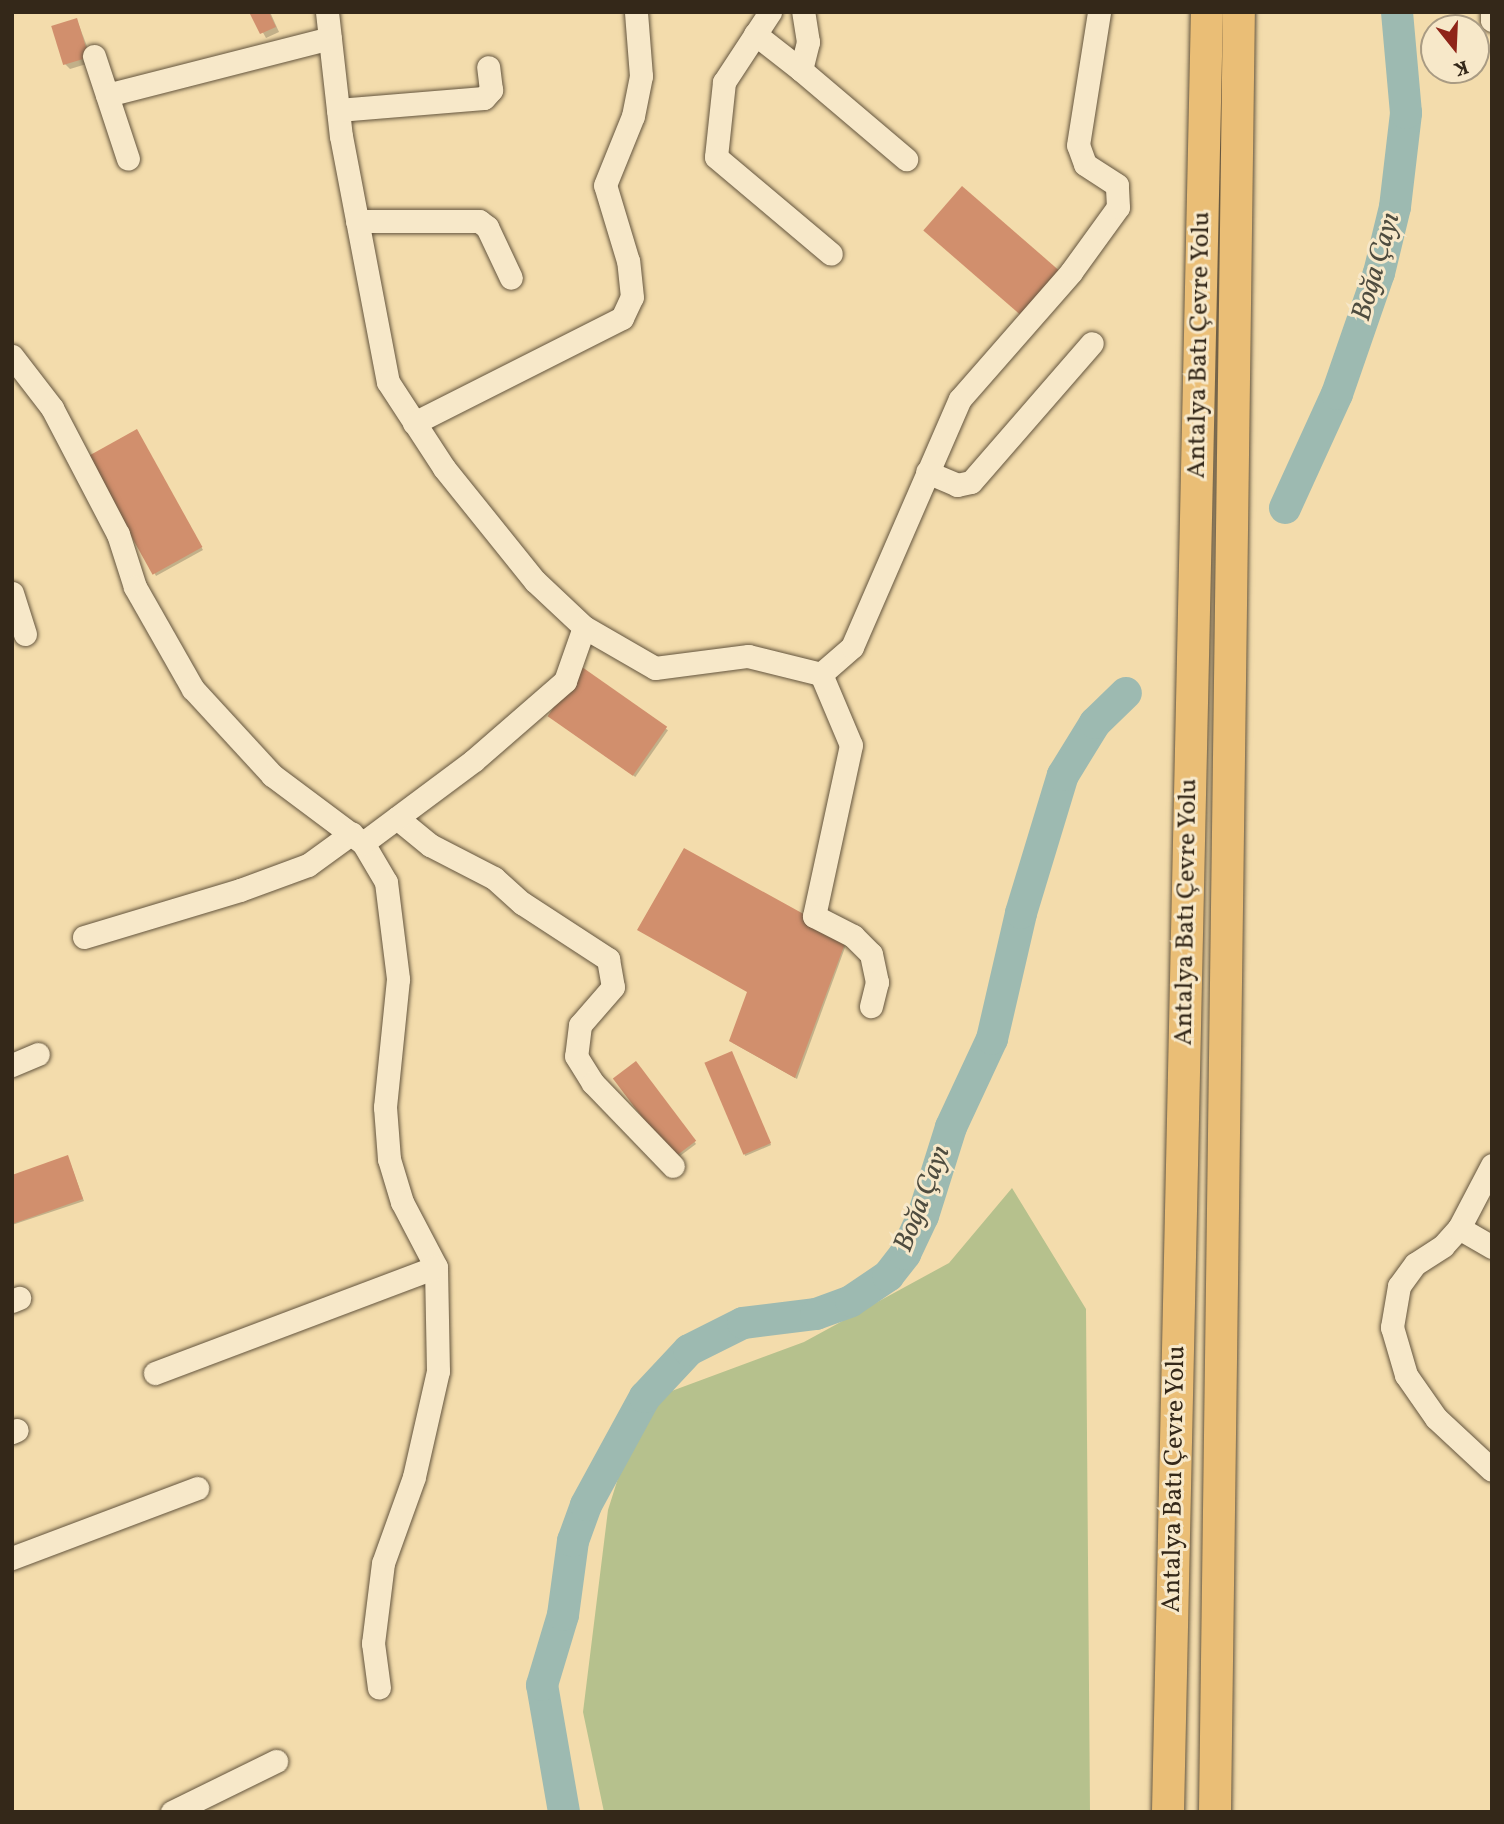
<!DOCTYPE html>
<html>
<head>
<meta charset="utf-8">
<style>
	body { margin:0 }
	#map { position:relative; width:1504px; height:1824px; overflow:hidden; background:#f3dcac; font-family:Vollkorn,serif }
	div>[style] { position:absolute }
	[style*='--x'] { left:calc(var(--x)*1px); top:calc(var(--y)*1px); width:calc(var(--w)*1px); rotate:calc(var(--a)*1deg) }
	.green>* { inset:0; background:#b6c18d }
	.shadow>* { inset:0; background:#0003; transform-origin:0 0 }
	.river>* { height:32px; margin:-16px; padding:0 16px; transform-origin:16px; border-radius:16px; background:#9dbab1 }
	.building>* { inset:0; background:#d18f6d; transform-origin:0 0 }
	.roads { filter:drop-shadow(0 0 2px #64553e) drop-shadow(0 0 2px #64553e) }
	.minor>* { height:23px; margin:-11.5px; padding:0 11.5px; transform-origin:11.5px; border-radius:11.5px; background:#f7e8c9 }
	.highway>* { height:32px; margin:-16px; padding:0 16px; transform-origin:16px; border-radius:16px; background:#eabe76 }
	span { translate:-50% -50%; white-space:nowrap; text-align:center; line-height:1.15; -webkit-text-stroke:6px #f7e8c9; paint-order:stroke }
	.street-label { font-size:26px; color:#342819 }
	.water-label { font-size:28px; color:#4e4c3f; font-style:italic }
	.frame { position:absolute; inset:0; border:14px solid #342819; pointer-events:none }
	.north { position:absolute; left:1420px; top:14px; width:70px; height:70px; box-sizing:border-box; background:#f7e8c9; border:2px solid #a99b83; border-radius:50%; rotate:162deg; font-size:19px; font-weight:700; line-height:28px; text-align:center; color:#342819 }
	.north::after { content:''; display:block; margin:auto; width:24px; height:32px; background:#8f2418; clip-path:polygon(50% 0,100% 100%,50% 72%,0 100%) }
</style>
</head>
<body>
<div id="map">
	<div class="green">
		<div style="clip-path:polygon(1012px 1188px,1086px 1309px,1090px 1812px,604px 1812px,583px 1712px,608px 1510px,642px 1402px,804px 1342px,949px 1263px)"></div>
	</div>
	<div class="shadow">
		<div style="clip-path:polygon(270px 12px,279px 32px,266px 38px,252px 13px)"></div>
		<div style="clip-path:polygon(77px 20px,93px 62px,70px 69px,65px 64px)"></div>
		<div style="clip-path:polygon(138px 433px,203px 550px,156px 576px,155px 574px)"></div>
		<div style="left:582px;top:670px;width:105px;height:57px;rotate:35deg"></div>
		<div style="clip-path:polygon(847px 942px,797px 1079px,733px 1043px,749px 992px)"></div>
		<div style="left:732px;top:1053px;width:100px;height:28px;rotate:67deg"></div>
		<div style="clip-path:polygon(636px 1063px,696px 1144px,676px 1159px)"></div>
		<div style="clip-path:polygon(68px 1157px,84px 1201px,12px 1225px,12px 1177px)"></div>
	</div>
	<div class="river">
		<div style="--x:1285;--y:508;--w:125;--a:-65.5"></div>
		<div style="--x:1337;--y:394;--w:128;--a:-70.9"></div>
		<div style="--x:1379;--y:273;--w:68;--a:-76.4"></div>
		<div style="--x:1395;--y:207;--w:95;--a:-83.3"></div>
		<div style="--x:1406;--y:113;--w:101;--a:-95.1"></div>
		<div style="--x:564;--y:1812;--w:129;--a:-99.8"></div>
		<div style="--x:542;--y:1685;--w:73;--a:-73.3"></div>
		<div style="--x:563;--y:1615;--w:75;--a:-82.3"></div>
		<div style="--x:573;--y:1541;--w:38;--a:-70"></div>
		<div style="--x:586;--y:1505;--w:123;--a:-61.4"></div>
		<div style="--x:645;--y:1397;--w:64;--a:-46.9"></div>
		<div style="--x:689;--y:1350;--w:60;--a:-26.6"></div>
		<div style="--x:743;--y:1323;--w:74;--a:-7"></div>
		<div style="--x:816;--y:1314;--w:37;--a:-20"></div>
		<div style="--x:851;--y:1301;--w:45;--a:-34"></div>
		<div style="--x:888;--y:1276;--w:28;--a:-52"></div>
		<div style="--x:905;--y:1254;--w:42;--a:-64.7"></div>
		<div style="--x:923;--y:1216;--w:93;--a:-72.5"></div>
		<div style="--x:951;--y:1127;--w:97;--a:-65"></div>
		<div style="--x:992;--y:1039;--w:129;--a:-77"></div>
		<div style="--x:1021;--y:913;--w:144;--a:-73.1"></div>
		<div style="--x:1063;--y:775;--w:61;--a:-58.4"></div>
		<div style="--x:1095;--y:723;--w:43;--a:-44.1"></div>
	</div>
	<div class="building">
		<div style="clip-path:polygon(249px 12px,269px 12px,276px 27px,260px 34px)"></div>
		<div style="left:77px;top:18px;width:41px;height:27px;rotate:73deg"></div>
		<div style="left:962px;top:186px;width:129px;height:59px;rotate:41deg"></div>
		<div style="left:137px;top:429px;width:135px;height:57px;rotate:61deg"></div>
		<div style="left:582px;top:667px;width:104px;height:60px;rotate:35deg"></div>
		<div style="clip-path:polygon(684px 848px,847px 938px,795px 1078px,729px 1041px,747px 992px,637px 930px)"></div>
		<div style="left:732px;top:1051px;width:100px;height:30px;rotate:67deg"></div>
		<div style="left:636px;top:1061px;width:100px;height:29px;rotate:53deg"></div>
		<div style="clip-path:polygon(68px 1155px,83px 1199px,12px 1224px,12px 1175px)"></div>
	</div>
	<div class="roads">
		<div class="minor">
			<div style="--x:327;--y:12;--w:125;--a:83.6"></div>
			<div style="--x:341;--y:136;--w:250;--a:79.2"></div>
			<div style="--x:388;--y:382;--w:103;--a:56.9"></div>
			<div style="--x:444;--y:468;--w:145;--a:51.2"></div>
			<div style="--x:535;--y:581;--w:67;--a:43.2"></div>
			<div style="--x:584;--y:627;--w:82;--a:30"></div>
			<div style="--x:655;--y:668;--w:94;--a:-7.4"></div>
			<div style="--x:748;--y:656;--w:75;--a:13.9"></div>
			<div style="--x:821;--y:674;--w:41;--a:-41.1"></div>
			<div style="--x:852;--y:647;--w:270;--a:-66.5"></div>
			<div style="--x:960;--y:399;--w:169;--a:-48.8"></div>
			<div style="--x:1071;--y:272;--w:80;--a:-54.1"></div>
			<div style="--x:1118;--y:207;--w:22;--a:-93"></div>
			<div style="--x:1117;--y:185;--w:38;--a:-147"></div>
			<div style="--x:1085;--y:164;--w:20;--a:-110"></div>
			<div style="--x:1078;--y:145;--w:135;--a:-81"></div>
			<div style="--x:770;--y:12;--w:84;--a:123.3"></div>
			<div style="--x:724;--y:82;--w:75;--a:96.1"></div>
			<div style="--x:716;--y:157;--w:150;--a:40.1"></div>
			<div style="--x:1492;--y:14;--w:6;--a:90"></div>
			<div style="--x:755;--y:34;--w:58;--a:38"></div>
			<div style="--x:801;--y:70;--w:29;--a:-76"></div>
			<div style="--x:808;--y:42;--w:30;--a:-99"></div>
			<div style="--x:94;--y:56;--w:108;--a:71.7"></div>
			<div style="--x:801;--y:70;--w:138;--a:40.3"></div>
			<div style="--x:107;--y:95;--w:230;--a:-14.3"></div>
			<div style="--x:338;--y:110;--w:146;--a:-4.7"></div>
			<div style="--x:484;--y:98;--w:11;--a:-49"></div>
			<div style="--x:491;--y:90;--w:23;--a:-97"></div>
			<div style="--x:357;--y:221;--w:122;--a:0"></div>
			<div style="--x:479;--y:221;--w:10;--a:37"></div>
			<div style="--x:487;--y:227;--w:56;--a:64.8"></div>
			<div style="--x:12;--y:356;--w:66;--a:52.4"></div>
			<div style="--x:52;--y:408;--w:142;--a:62.4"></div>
			<div style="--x:118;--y:534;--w:56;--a:72.2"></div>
			<div style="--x:135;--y:587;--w:117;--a:60.4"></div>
			<div style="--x:193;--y:689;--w:117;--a:47.4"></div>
			<div style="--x:272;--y:775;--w:114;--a:36.8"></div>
			<div style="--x:363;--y:843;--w:45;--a:59.5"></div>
			<div style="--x:386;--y:882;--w:98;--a:82.9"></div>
			<div style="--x:398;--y:979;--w:129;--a:95.8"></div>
			<div style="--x:385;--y:1107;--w:52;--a:85.6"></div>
			<div style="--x:389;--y:1159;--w:45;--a:73.2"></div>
			<div style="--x:402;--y:1202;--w:73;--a:62.4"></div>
			<div style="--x:436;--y:1267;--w:104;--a:88.9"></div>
			<div style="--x:438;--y:1371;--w:109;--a:102.8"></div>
			<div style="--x:414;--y:1477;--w:91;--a:109.8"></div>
			<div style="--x:383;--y:1563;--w:81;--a:97.1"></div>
			<div style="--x:373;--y:1643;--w:45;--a:82.4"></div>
			<div style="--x:414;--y:423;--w:233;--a:-26.8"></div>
			<div style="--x:622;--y:318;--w:23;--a:-65"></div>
			<div style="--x:632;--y:297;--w:36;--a:-96"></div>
			<div style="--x:628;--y:261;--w:79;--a:-106.8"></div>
			<div style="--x:605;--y:185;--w:74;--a:-67.9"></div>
			<div style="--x:633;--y:116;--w:41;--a:-78.7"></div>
			<div style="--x:641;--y:76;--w:64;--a:-94.5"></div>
			<div style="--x:927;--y:472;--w:33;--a:23"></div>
			<div style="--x:957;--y:485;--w:14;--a:-12"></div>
			<div style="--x:971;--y:482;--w:184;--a:-49"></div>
			<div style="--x:12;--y:593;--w:43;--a:72.4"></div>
			<div style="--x:821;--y:674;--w:77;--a:67.1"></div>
			<div style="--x:851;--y:745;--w:175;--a:102.2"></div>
			<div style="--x:814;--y:916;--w:44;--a:27.1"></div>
			<div style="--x:853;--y:936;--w:25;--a:45"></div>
			<div style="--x:871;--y:954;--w:29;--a:78"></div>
			<div style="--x:877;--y:982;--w:25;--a:104"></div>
			<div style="--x:397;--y:818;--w:43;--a:39.3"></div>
			<div style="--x:430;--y:845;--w:72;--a:27.3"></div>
			<div style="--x:494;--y:878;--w:38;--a:42"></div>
			<div style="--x:522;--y:903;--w:103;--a:33.1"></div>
			<div style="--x:608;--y:959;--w:28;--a:80"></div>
			<div style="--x:613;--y:987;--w:50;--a:131"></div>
			<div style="--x:580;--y:1025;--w:31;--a:97"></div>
			<div style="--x:576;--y:1056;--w:32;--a:58"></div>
			<div style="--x:593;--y:1083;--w:115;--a:46.1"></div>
			<div style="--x:363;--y:843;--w:137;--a:-36.7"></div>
			<div style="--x:473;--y:761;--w:122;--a:-41"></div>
			<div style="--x:565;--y:681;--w:57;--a:-70.6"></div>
			<div style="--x:84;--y:937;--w:163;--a:-16.8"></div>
			<div style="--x:240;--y:890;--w:72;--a:-20.2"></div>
			<div style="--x:308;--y:865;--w:54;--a:-36"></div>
			<div style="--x:12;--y:1065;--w:28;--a:-23"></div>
			<div style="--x:1492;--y:1165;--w:71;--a:117.6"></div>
			<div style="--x:1459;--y:1228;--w:24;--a:132"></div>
			<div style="--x:1443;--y:1246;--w:33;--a:147"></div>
			<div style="--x:1415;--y:1264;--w:27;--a:126"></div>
			<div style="--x:1399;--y:1286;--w:42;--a:99.7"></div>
			<div style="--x:1392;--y:1327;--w:50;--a:73.7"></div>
			<div style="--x:1406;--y:1375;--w:52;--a:55.1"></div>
			<div style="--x:1436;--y:1418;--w:76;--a:42.9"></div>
			<div style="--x:1459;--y:1228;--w:38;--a:30"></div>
			<div style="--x:12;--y:1301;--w:8;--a:-23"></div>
			<div style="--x:155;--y:1373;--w:300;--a:-20.7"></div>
			<div style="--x:12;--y:1432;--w:5;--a:-22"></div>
			<div style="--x:12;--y:1558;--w:198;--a:-20.7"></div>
			<div style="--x:172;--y:1812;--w:116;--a:-26.1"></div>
		</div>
		<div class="highway">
			<div style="--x:1168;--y:1812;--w:1800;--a:-88.76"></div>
			<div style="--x:1215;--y:1812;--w:1800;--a:-89.24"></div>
		</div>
	</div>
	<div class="street-label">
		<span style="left:1200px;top:345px;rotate:-89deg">Antalya Batı Çevre Yolu</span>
		<span style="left:1187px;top:912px;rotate:-89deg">Antalya Batı Çevre Yolu</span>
		<span style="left:1175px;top:1479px;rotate:-89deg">Antalya Batı Çevre Yolu</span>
	</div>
	<div class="water-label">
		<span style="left:1377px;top:267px;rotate:-74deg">Boğa Çayı</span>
		<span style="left:923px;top:1199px;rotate:-69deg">Boğa Çayı</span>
	</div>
	<div class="frame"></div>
	<div class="north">K</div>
</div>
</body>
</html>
